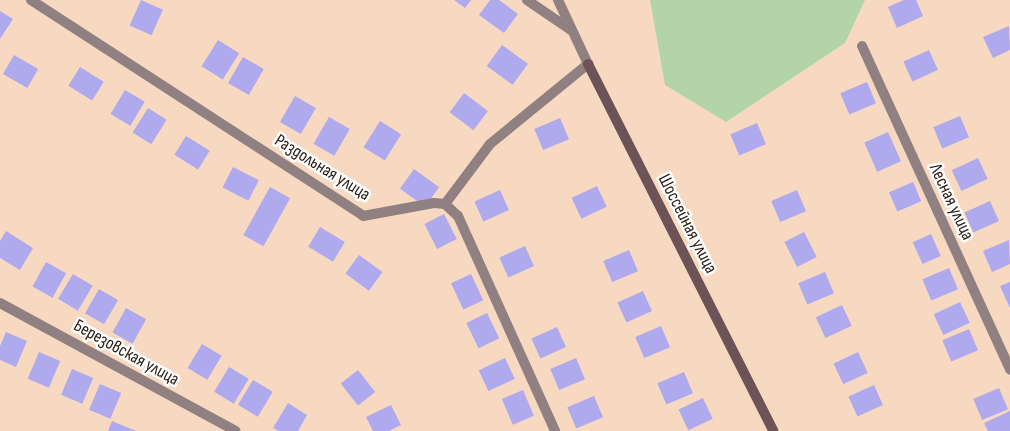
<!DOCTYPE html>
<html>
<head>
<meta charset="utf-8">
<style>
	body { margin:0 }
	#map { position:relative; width:1010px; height:431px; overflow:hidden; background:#f7d9c1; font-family:"Sofia Sans Condensed",sans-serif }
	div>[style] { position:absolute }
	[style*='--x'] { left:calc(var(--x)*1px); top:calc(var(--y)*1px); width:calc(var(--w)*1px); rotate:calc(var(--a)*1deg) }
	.green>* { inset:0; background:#b3d4a9 }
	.building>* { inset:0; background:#afa9ed; transform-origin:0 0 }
	.street>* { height:10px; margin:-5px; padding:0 5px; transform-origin:5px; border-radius:5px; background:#918082 }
	.secondary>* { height:10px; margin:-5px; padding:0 5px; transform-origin:5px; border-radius:5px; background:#6b5357 }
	span { translate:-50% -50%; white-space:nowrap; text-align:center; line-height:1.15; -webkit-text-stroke:5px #fff; paint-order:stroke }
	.street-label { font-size:18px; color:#2c2118 }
</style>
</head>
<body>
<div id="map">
	<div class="green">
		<div style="clip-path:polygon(650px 0,865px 0,845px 43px,726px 122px,665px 85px)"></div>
	</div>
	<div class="building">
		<div style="left:141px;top:0;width:24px;height:28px;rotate:24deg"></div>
		<div style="clip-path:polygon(454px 0,471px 0,465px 8px)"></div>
		<div style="clip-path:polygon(490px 0,499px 0,518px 14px,504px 33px,479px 15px)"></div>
		<div style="clip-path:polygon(904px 0,916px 0,923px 16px,897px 28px,888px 7px)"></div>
		<div style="clip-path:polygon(0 11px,13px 19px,0 39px)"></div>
		<div style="clip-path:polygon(1009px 26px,1010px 50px,993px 58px,983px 37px)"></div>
		<div style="left:218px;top:40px;width:25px;height:31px;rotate:32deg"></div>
		<div style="left:502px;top:45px;width:32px;height:26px;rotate:36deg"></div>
		<div style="left:929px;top:50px;width:22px;height:28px;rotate:66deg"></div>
		<div style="left:14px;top:55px;width:28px;height:22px;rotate:30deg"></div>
		<div style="left:243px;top:57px;width:24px;height:30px;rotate:30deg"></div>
		<div style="left:80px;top:67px;width:28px;height:22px;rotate:32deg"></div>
		<div style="left:867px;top:82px;width:23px;height:29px;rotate:67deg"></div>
		<div style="left:125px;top:90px;width:23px;height:28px;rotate:31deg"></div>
		<div style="left:464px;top:93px;width:30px;height:24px;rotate:37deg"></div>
		<div style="left:295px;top:96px;width:24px;height:30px;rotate:30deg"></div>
		<div style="left:148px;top:108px;width:22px;height:29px;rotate:32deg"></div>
		<div style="left:960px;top:116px;width:23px;height:29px;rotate:67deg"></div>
		<div style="left:329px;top:117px;width:24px;height:31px;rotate:30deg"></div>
		<div style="left:560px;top:118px;width:23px;height:28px;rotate:67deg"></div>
		<div style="left:380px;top:121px;width:25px;height:31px;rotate:32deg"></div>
		<div style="left:757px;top:123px;width:23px;height:29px;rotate:67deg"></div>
		<div style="left:888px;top:132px;width:32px;height:26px;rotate:66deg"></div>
		<div style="left:186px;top:136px;width:28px;height:22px;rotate:32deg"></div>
		<div style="left:978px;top:158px;width:23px;height:29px;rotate:65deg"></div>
		<div style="left:233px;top:167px;width:29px;height:23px;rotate:27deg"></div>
		<div style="left:414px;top:169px;width:31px;height:24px;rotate:36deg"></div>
		<div style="left:913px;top:182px;width:21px;height:26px;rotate:67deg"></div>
		<div style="left:597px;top:186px;width:23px;height:28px;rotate:65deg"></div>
		<div style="left:270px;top:187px;width:23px;height:55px;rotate:29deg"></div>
		<div style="left:500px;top:190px;width:22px;height:28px;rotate:66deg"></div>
		<div style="left:797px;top:190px;width:23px;height:28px;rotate:67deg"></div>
		<div style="left:990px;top:201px;width:22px;height:28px;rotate:66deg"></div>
		<div style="left:444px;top:214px;width:28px;height:22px;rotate:63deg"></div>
		<div style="left:320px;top:227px;width:29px;height:23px;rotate:31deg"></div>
		<div style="clip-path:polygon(6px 231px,33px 248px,20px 270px,0 258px,0 241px)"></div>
		<div style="left:804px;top:232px;width:28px;height:22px;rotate:63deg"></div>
		<div style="left:931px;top:234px;width:24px;height:20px;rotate:66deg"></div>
		<div style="clip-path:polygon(1009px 240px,1010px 264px,992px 272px,983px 251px)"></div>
		<div style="left:525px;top:246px;width:22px;height:28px;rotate:66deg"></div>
		<div style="left:629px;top:250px;width:23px;height:28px;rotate:67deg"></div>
		<div style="left:359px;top:255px;width:29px;height:23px;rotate:36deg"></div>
		<div style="left:46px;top:262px;width:23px;height:28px;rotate:29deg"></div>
		<div style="left:949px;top:268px;width:23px;height:29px;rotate:67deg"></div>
		<div style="left:825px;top:272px;width:23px;height:29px;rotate:67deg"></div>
		<div style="left:73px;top:274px;width:23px;height:29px;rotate:31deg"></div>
		<div style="left:471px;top:274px;width:29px;height:22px;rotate:65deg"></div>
		<div style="clip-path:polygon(1010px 282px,1010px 308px,1000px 286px)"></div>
		<div style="left:99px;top:289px;width:22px;height:28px;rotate:30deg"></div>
		<div style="left:643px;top:291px;width:22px;height:28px;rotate:66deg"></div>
		<div style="left:960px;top:302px;width:23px;height:29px;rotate:65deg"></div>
		<div style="left:842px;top:305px;width:23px;height:29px;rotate:65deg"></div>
		<div style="left:126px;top:308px;width:23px;height:28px;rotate:29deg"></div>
		<div style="left:487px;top:313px;width:28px;height:23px;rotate:64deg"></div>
		<div style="left:661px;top:326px;width:23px;height:28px;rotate:67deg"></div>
		<div style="left:557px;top:327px;width:22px;height:28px;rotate:66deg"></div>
		<div style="left:969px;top:329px;width:23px;height:29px;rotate:67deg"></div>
		<div style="clip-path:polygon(6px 332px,27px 341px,16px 367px,0 360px,0 346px)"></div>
		<div style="left:202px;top:344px;width:23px;height:28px;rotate:31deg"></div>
		<div style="left:39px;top:352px;width:23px;height:29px;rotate:23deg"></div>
		<div style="left:858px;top:352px;width:23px;height:27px;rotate:65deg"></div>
		<div style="left:505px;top:358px;width:23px;height:29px;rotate:65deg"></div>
		<div style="left:576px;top:358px;width:23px;height:28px;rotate:67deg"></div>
		<div style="left:229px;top:367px;width:23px;height:29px;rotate:31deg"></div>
		<div style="left:72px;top:369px;width:23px;height:28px;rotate:23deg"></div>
		<div style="left:358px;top:370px;width:28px;height:22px;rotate:52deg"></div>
		<div style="left:684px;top:372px;width:23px;height:29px;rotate:67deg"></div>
		<div style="left:253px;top:380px;width:23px;height:29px;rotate:31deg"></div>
		<div style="left:100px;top:384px;width:23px;height:28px;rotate:23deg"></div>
		<div style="left:874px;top:385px;width:22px;height:28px;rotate:66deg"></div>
		<div style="left:999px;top:388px;width:23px;height:28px;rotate:67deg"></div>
		<div style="left:523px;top:390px;width:28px;height:23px;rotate:67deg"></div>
		<div style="left:594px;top:396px;width:23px;height:29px;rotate:67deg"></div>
		<div style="left:703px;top:398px;width:23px;height:27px;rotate:65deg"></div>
		<div style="clip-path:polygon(288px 403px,307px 415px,298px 431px,279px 431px,273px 428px)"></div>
		<div style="clip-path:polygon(391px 405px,401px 425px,389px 431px,373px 431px,366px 417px)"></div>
		<div style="clip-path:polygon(1010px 411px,1010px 431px,988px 431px,984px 423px)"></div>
		<div style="clip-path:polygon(112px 421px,136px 431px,108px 431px)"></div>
	</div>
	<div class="street">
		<div style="--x:31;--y:0;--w:396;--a:33"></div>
		<div style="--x:363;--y:216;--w:72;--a:-10.4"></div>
		<div style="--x:434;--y:203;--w:11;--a:5"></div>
		<div style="--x:445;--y:204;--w:18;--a:43"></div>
		<div style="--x:458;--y:216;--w:236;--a:65.7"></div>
		<div style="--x:527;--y:0;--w:53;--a:34.3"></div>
		<div style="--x:862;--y:46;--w:356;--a:65.4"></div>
		<div style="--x:445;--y:204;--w:75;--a:-53.1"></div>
		<div style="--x:490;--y:144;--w:127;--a:-39.2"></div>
		<div style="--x:588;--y:64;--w:71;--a:-115.1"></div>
		<div style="--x:0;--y:303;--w:268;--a:28.5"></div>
	</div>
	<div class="secondary">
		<div style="--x:588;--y:64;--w:411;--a:63.2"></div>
	</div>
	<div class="street-label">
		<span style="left:322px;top:168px;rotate:32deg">Раздольная улица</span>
		<span style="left:951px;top:202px;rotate:65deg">Лесная улица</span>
		<span style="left:687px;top:224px;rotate:63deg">Шоссейная улица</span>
		<span style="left:126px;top:353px;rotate:29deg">Березовская улица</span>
	</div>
</div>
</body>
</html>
